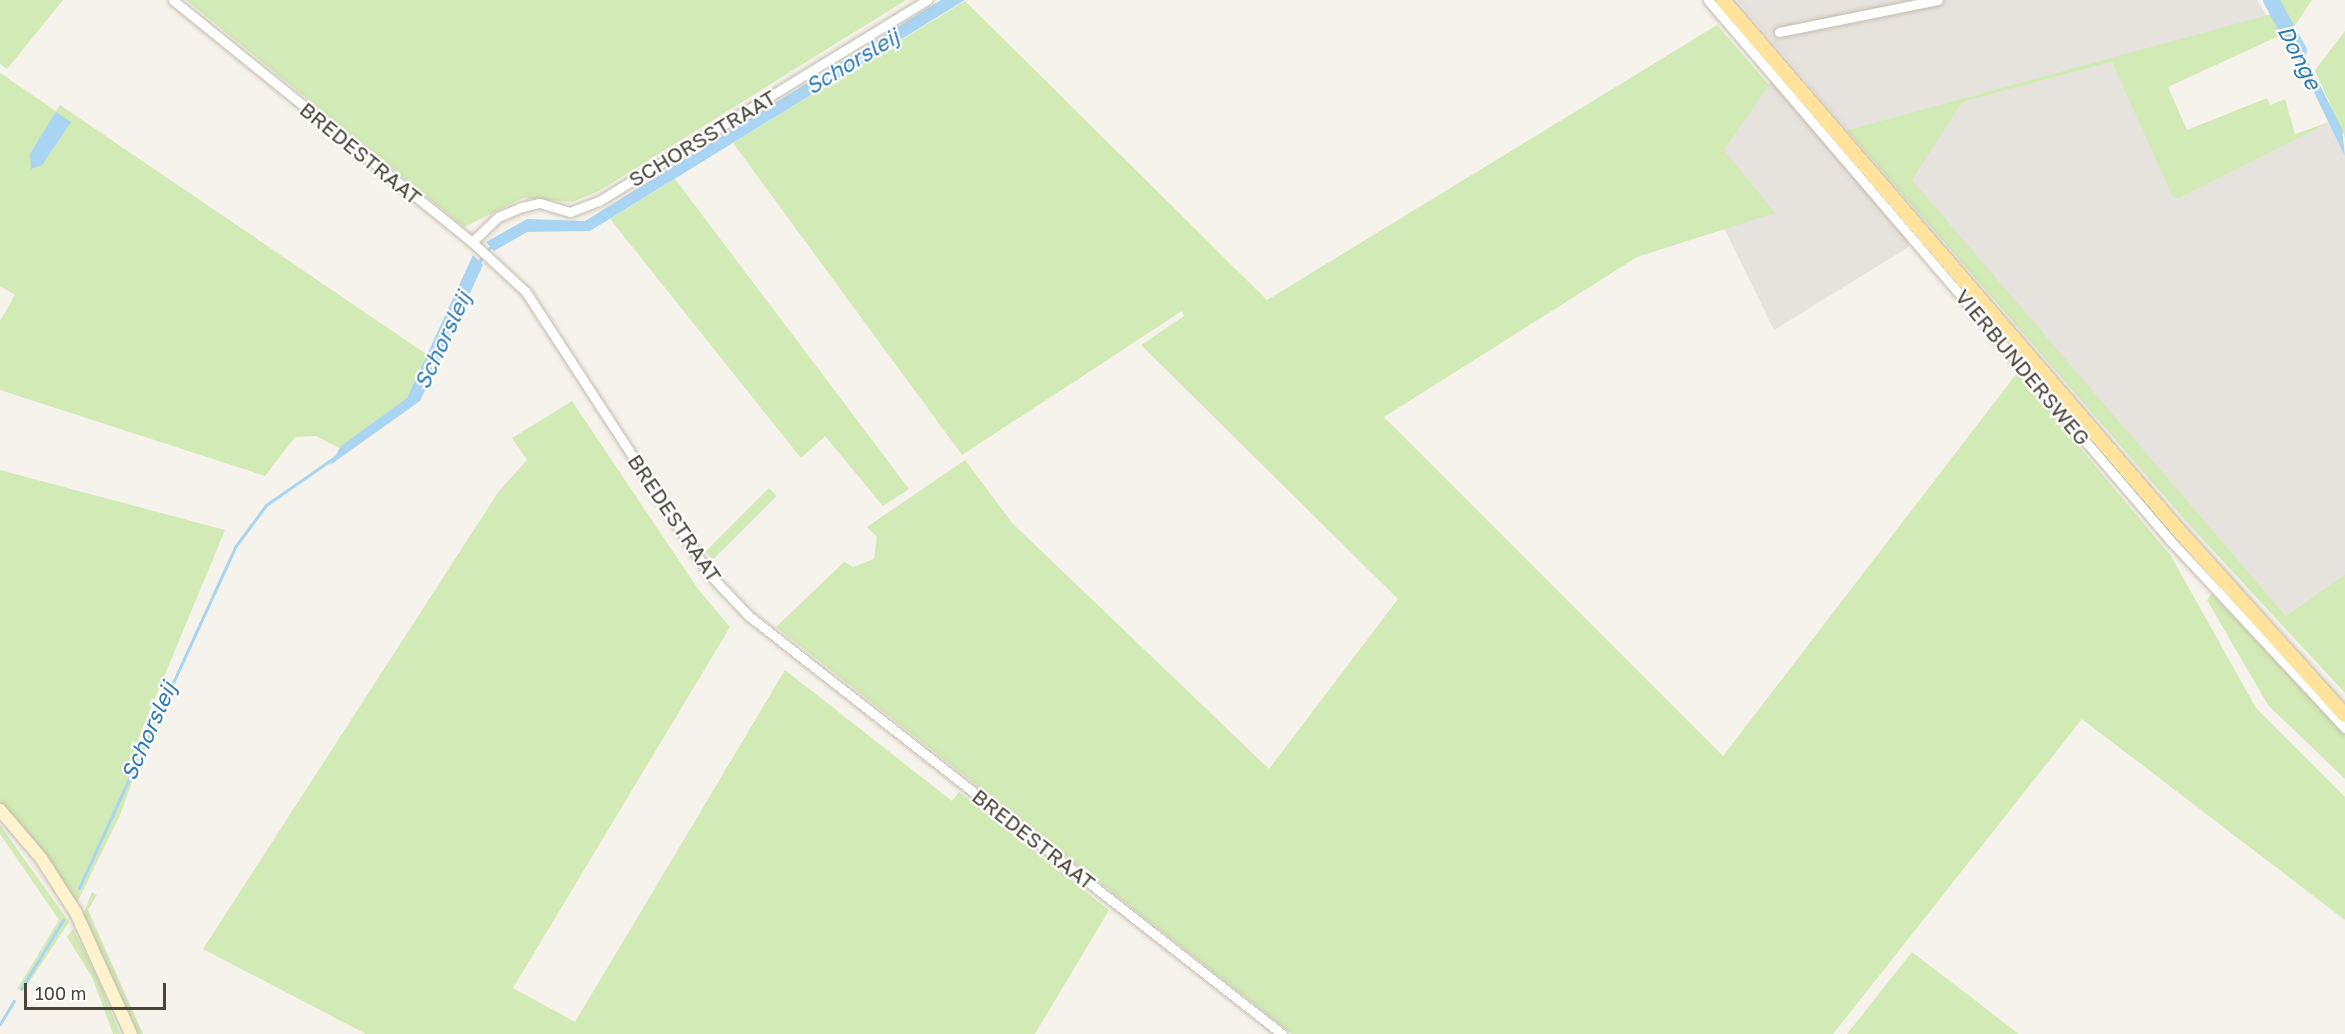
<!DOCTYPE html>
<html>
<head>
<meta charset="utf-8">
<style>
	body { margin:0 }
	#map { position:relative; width:2345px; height:1034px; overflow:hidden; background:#f6f3ec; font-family:"Golos Text",sans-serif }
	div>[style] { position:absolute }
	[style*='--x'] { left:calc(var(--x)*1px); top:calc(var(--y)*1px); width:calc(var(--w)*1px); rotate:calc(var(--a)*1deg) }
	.industrial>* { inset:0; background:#e6e2dd }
	.green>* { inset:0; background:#d2eab5; transform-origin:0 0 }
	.water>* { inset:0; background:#a9d4f2 }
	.stream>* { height:3px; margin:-1.5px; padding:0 1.5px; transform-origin:1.5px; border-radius:1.5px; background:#a9d4f2 }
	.river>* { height:16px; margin:-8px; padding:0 8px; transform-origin:8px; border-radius:8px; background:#a9d4f2 }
	.roads { filter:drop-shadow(0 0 2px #c2bbae) drop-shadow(0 0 2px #c2bbae) }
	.minor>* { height:9px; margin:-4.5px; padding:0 4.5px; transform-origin:4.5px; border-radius:4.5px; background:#fff }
	.secondary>* { height:12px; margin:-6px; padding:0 6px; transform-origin:6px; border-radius:6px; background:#fff3cd }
	.primary>* { height:14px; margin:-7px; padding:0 7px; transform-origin:7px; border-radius:7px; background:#ffe39c }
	span { translate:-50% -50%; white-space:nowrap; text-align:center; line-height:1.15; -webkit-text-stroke:4.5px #fff; paint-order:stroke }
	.street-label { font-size:21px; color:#4b4439 }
	.water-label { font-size:22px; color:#2e7ab2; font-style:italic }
	.scale { position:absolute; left:24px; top:983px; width:142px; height:27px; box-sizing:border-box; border:3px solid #4b4439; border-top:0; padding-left:8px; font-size:18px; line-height:21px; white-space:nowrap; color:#4b4439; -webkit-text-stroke:4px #fff; paint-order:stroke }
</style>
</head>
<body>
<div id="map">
	<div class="industrial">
		<div style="clip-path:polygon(1737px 0,2257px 0,2267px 16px,1847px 130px)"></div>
		<div style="clip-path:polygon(2112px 62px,2183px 192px,2332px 121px,2345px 156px,2345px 574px,2286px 616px,1911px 180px,1961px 102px)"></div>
		<div style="clip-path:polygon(1778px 77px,1913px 236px,1907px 248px,1774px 330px,1723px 226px,1717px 150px,1728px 114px)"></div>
	</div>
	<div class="green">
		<div style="clip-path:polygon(0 0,63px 0,7px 69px,0 64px)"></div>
		<div style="clip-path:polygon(186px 0,906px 0,599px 191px,572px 202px,523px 198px,464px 227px)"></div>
		<div style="clip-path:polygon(2273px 0,2312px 0,2292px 30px,2168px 87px,2187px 130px,2267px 98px,2270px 105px,2285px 99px,2295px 134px,2332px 121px,2179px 198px,2173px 197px,2112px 62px,1962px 102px,1912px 180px,2286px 616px,2345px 574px,2345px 693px,2184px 519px,1847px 130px,2279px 12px)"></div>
		<div style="clip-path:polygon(965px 1px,1267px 300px,1717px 25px,1769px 85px,1724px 150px,1775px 213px,1637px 257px,1384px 417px,1723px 756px,2017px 373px,2171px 556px,2256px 708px,2345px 797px,2345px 920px,2082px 719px,1833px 1034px,1292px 1034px,776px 627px,844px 562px,853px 567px,874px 559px,877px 537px,867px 527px,965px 460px,1013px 524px,1269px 769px,1398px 599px,1141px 345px,1184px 316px,1182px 311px,962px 455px,733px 143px)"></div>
		<div style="clip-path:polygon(2345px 31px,2345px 138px,2315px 70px)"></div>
		<div style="clip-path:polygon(0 73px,56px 111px,60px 105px,429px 356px,407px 398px,339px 448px,316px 436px,295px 437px,265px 476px,0 390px,0 321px,15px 295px,0 286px)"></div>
		<div style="clip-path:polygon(675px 179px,909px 489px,883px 506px,825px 436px,801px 458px,610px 219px)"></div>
		<div style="clip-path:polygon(572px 401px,698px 589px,730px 627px,513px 988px,575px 1022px,785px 670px,952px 801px,959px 792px,1109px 910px,1035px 1034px,366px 1034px,203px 949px,499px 491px,527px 460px,512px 438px)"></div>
		<div style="clip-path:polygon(0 470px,225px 530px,138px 739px,147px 742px,120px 815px,77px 903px,0 802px)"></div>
		<div style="left:769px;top:488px;width:11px;height:90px;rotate:45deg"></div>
		<div style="clip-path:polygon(2212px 594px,2345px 734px,2345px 779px,2268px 705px,2207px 600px)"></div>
		<div style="clip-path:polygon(0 825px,69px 922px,24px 990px,17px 989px,59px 920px,0 834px)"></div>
		<div style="clip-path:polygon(92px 892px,97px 895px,88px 910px,143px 1034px,136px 1034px,83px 915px)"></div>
		<div style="clip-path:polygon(73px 929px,96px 974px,120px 1034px,113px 1034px,92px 977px,67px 937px)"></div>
		<div style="clip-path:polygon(1912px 952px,2019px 1034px,1847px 1034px)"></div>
	</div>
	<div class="water">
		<div style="clip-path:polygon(941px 0,965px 0,590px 231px,527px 232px,494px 251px,486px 242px,527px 219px,585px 221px)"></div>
		<div style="clip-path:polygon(2292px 30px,2342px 129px,2345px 156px,2285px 33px)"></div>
		<div style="clip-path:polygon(56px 112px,71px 122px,42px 165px,31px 169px,30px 154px)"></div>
		<div style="clip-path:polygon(473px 255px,483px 265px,420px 401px,330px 465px,341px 446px,407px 398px)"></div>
	</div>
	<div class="stream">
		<div style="--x:478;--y:263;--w:23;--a:-52"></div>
		<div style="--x:79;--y:888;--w:375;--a:-65.4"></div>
		<div style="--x:235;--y:547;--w:52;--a:-53.6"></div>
		<div style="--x:266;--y:505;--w:84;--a:-34.8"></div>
		<div style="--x:21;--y:989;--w:81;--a:-58.7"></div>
		<div style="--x:0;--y:1024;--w:27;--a:-59"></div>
	</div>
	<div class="river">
		<div style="--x:2271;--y:0;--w:58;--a:61.2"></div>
	</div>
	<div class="roads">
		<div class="minor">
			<div style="--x:173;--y:0;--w:385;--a:39"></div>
			<div style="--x:472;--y:242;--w:74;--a:42.8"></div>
			<div style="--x:526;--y:292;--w:338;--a:57"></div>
			<div style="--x:710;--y:575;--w:57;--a:46.4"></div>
			<div style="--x:749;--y:616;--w:677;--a:38.1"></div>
			<div style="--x:1708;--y:0;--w:711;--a:49.45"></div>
			<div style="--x:2170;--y:540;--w:257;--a:47.1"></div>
			<div style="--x:1779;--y:32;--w:162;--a:-11.4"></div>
			<div style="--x:472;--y:242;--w:36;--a:-44"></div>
			<div style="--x:498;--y:217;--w:26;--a:-23"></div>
			<div style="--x:522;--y:207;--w:18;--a:-13"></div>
			<div style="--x:540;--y:203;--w:31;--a:17"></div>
			<div style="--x:570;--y:212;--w:31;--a:-21"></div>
			<div style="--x:599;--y:201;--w:385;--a:-31.5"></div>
		</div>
		<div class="secondary">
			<div style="--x:0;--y:810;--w:63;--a:49.5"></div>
			<div style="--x:41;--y:858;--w:65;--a:57.5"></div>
			<div style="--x:76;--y:913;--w:133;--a:65.6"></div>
		</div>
		<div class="primary">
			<div style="--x:1723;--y:0;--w:701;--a:49.34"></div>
			<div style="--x:2180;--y:532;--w:246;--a:48"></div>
		</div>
	</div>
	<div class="street-label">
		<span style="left:702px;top:138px;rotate:-31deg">SCHORSSTRAAT</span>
		<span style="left:361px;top:153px;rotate:39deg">BREDESTRAAT</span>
		<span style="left:2023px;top:367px;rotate:50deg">VIERBUNDERSWEG</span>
		<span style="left:675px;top:518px;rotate:56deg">BREDESTRAAT</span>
		<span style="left:1034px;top:839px;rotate:38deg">BREDESTRAAT</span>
	</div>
	<div class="water-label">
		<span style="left:2300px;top:57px;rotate:63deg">Donge</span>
		<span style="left:852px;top:61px;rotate:-31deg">Schorsleij</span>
		<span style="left:442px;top:340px;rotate:-65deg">Schorsleij</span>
		<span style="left:148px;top:731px;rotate:-66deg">Schorsleij</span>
	</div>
	<div class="scale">100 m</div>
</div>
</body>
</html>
